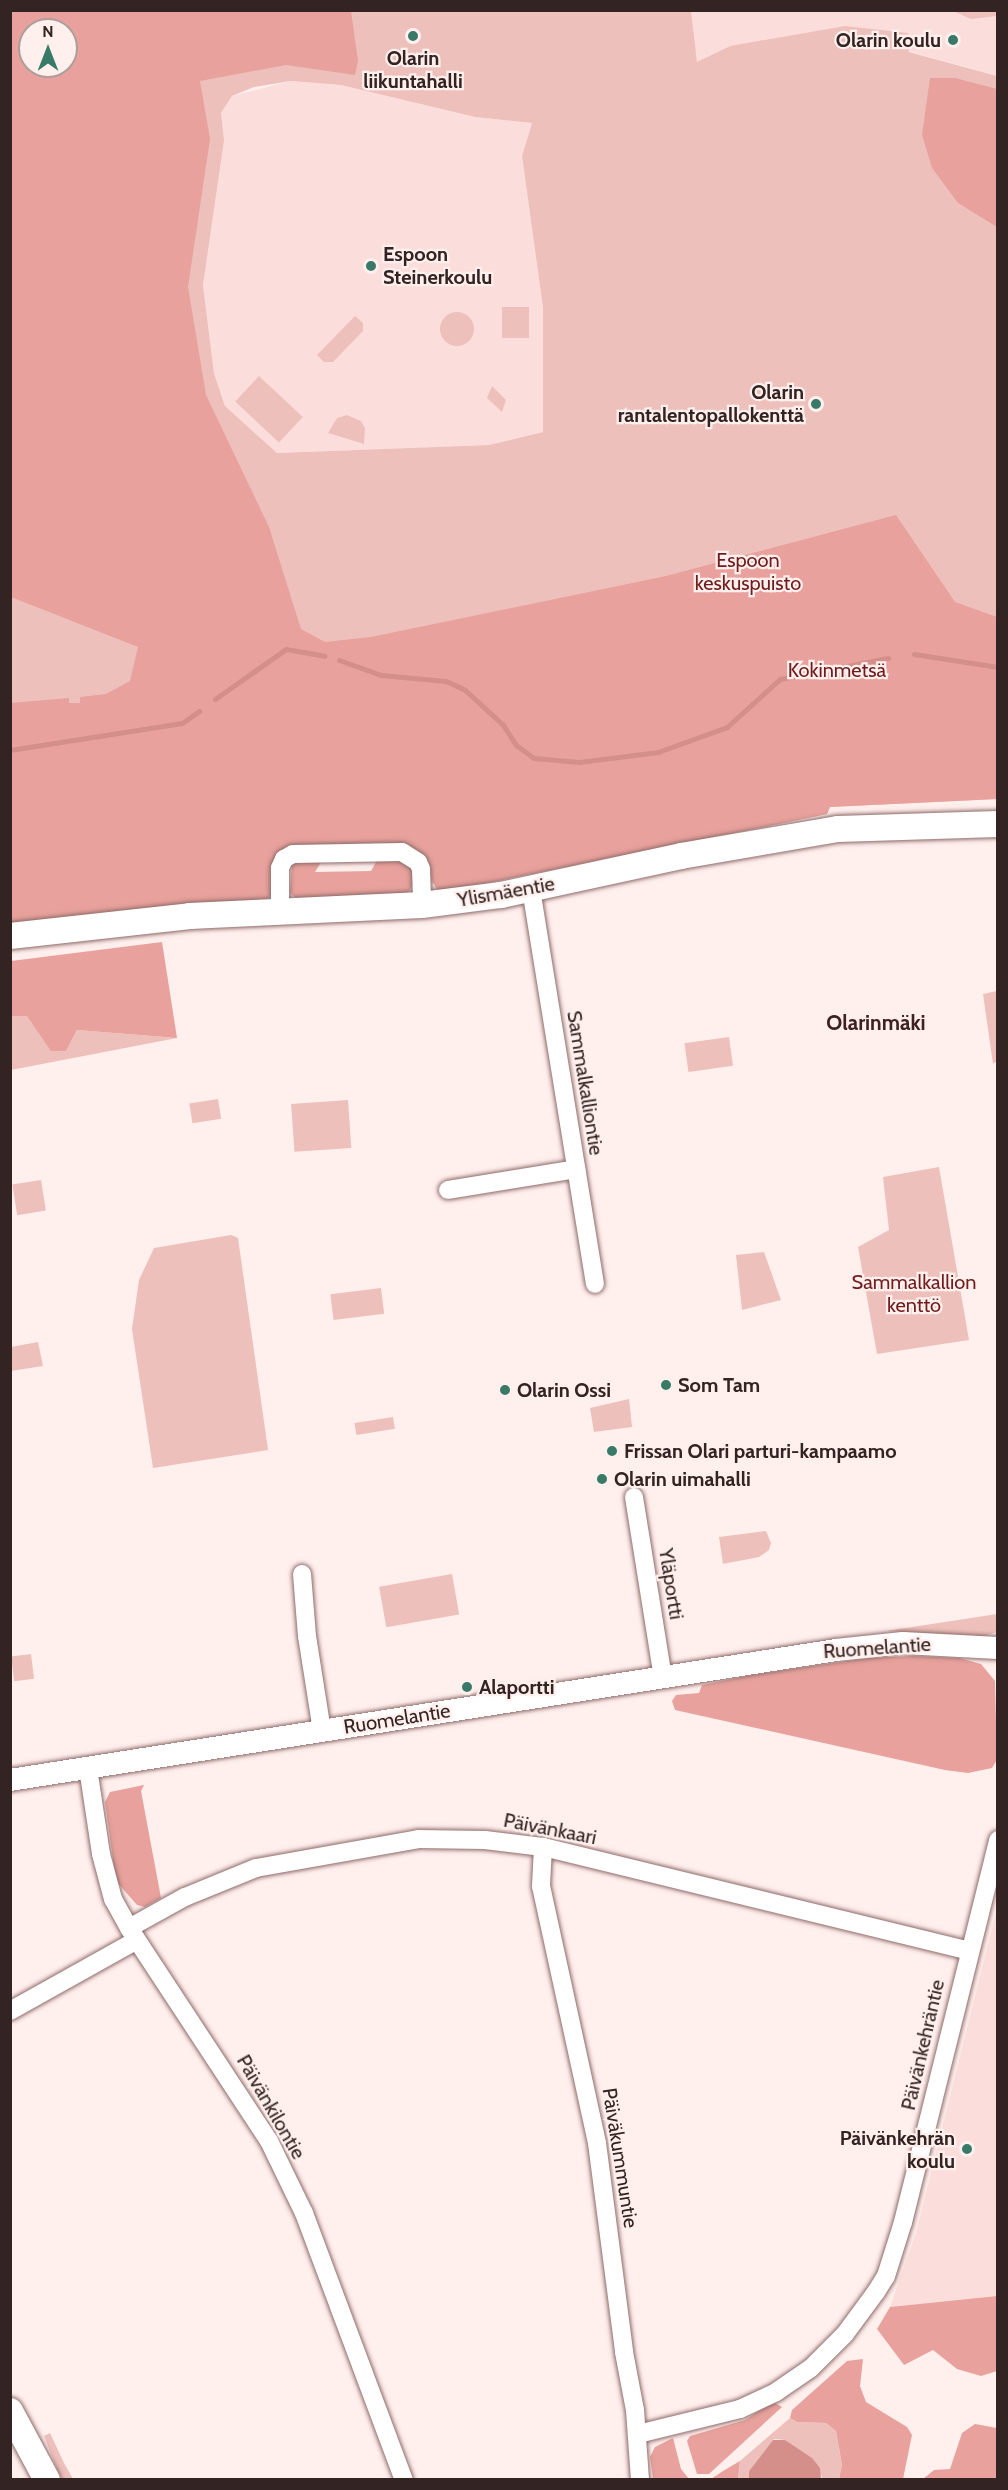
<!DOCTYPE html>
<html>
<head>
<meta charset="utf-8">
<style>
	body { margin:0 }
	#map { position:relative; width:1008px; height:2490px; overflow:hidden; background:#ffefed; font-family:Cabin,sans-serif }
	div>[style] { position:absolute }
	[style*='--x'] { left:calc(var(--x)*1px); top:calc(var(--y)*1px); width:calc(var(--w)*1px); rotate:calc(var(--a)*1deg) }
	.built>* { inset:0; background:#fbdedb }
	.green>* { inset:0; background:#eec0bc; transform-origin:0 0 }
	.round { border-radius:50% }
	.forest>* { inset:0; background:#e8a19c }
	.water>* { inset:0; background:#d58f8a }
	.stream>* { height:5px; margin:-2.5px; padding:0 2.5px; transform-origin:2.5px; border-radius:2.5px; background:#d58f8a }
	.roads { filter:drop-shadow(0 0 2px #8e6b69) drop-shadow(0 0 2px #8e6b69) }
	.minor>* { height:18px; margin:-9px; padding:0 9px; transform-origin:9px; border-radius:9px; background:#fff }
	.tertiary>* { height:22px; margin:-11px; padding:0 11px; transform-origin:11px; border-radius:11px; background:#fff }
	.secondary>* { height:26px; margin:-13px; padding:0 13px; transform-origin:13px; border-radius:13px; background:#fff }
	.dots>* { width:16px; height:16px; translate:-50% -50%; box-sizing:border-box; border:3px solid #ffefed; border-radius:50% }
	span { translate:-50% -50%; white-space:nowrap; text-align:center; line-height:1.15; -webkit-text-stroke:4.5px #ffefed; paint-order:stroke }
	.poi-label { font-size:20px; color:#332423; font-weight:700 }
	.right { translate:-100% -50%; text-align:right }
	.left { translate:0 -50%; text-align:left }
	.park-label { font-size:20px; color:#6f1c1e }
	.street-label { font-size:20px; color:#332423 }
	.neighbourhood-label { font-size:21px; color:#3e2120; font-weight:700 }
	.frame { position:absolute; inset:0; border:12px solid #332423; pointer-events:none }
	.north { position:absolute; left:18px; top:18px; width:60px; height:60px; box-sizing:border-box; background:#ffefed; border:2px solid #ad9e9c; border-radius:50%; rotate:0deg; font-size:16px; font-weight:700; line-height:24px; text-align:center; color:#332423 }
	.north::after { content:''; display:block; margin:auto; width:21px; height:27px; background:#397968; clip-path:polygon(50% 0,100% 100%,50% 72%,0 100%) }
</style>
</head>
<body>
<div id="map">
	<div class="built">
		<div style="clip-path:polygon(691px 11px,997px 11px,997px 76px,908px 51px,908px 34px,730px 46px,696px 63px)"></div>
		<div style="clip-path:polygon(291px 81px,341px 85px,475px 117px,532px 123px,522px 156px,543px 308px,543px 432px,489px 445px,277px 453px,225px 406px,214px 373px,203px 285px,221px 113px,232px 96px)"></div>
		<div style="clip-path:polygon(997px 1908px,997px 2296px,890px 2307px,916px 2233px)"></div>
	</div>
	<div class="green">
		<div style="clip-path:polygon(evenodd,11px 11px,691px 11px,697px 62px,730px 46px,845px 26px,908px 33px,909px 52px,997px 76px,997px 799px,830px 807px,827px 814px,751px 830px,431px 884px,423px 862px,400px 846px,285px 848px,228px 902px,11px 923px,11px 11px,30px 30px,66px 30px,66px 66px,30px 66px,30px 30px,11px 11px,291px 81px,341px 85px,475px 117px,532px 123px,522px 156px,543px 308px,543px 432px,489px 445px,277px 453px,225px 406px,214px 373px,203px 285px,224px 140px,221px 113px,232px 96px,254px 87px,291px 81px)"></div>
		<div style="clip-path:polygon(953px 11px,997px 11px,997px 16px,971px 19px)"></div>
		<div style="left:502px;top:307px;width:27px;height:31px"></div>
		<div class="round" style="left:440px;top:312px;width:34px;height:34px"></div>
		<div style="clip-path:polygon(355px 316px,363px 323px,363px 331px,333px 362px,324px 362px,317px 355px)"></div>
		<div style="left:259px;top:376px;width:60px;height:35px;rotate:43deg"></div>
		<div style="clip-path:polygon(492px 386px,506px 400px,502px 412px,487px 398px)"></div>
		<div style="clip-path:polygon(347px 415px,361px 421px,365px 428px,364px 444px,328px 433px,337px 418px)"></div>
		<div style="clip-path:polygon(997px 991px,997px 1061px,993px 1064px,983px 994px)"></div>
		<div style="clip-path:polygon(10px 1016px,27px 1016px,66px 1051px,77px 1030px,177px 1038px,11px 1070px)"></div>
		<div style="left:729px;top:1037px;width:29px;height:45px;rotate:82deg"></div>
		<div style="left:218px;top:1099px;width:20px;height:29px;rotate:81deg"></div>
		<div style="left:348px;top:1100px;width:48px;height:57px;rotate:86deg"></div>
		<div style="clip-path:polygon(939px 1167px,969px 1340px,877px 1354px,858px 1247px,889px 1230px,883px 1177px)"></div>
		<div style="left:41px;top:1180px;width:31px;height:29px;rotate:81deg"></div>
		<div style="clip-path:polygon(231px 1235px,238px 1238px,268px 1450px,153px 1468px,132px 1329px,139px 1280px,154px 1248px)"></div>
		<div style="clip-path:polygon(764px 1252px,781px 1300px,742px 1310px,736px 1255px)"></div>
		<div style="left:381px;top:1288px;width:26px;height:51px;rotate:83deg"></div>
		<div style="clip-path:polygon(38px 1342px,43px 1366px,11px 1371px,11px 1347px)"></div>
		<div style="clip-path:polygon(629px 1399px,632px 1427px,594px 1432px,590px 1408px)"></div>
		<div style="left:393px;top:1417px;width:12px;height:39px;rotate:81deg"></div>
		<div style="clip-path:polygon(766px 1531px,771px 1543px,769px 1550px,759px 1557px,723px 1564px,719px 1537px)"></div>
		<div style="left:452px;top:1574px;width:41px;height:74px;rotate:80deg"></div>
		<div style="clip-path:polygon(997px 1614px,997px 1632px,984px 1636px,886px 1631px)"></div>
		<div style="left:31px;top:1654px;width:25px;height:20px;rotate:83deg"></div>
		<div style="clip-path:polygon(790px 2418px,797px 2422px,826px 2423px,836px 2431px,842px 2465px,839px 2479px,821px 2479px,822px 2476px,785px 2440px,774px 2439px,749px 2471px,749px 2479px,738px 2480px,740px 2461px)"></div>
		<div style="clip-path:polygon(50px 2433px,64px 2463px,73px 2479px,62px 2479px,59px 2474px,44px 2436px)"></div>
	</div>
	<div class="forest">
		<div style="clip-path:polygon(evenodd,11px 11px,351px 11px,358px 61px,355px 75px,286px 65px,200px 81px,210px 139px,188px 287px,206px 395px,269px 527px,301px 629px,325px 642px,371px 637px,666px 576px,896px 515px,955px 602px,997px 617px,997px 799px,830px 807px,827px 814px,453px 890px,437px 890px,423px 862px,400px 846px,285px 848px,276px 857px,273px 893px,266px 900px,11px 923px,11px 703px,69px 698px,69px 703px,80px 703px,80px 697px,106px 694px,130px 681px,138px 647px,11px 597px,11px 11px,30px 30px,66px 30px,66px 66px,30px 66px,30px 30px)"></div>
		<div style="clip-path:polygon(930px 78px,955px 78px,997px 89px,997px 227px,958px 203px,932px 168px,922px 135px)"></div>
		<div style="clip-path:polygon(380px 855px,412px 861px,415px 882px,407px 894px,297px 899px,290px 893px,292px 863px,325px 856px,315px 872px,371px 871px)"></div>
		<div style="clip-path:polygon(162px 942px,177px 1038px,77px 1030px,66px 1051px,51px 1051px,27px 1016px,11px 1016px,11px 961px)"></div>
		<div style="clip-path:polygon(913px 1656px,959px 1658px,981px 1664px,995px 1681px,997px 1760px,992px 1768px,968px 1773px,945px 1770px,675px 1710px,672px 1701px,676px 1695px,699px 1693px,702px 1685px,752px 1675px,868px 1658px)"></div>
		<div style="clip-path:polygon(144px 1785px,141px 1791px,161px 1898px,145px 1907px,137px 1905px,116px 1881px,105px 1802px,110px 1792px)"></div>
		<div style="clip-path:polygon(997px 2296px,997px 2371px,981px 2376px,957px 2369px,933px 2350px,904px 2365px,877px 2329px,890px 2307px)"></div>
		<div style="clip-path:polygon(863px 2359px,860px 2386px,866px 2402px,907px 2427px,912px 2435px,903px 2479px,839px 2479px,842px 2465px,836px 2431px,826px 2423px,797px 2422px,790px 2418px,792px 2410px,847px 2361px)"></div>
		<div style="clip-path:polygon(773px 2402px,782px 2407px,709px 2474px,697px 2474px,687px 2441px,690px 2436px,745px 2420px)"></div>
		<div style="clip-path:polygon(975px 2424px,997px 2428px,997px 2479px,923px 2479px,934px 2470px,950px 2469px,962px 2433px)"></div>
		<div style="clip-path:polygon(673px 2438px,681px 2469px,689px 2479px,653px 2479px,650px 2457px,655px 2447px)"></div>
		<div style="clip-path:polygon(740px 2461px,738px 2479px,711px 2479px,723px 2471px)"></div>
	</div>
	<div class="water">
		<div style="clip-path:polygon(773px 2440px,785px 2440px,812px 2458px,820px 2468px,821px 2479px,749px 2479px,749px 2471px)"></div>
	</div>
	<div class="stream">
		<div style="--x:914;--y:654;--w:85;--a:8.8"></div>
		<div style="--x:339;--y:660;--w:45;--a:19.7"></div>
		<div style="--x:381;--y:675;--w:65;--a:5.3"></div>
		<div style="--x:446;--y:681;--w:21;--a:25"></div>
		<div style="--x:465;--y:690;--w:52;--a:42.6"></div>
		<div style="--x:503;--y:725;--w:24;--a:57"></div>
		<div style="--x:516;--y:745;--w:22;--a:36"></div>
		<div style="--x:534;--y:758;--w:45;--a:5.1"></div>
		<div style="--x:579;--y:762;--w:80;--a:-7.2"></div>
		<div style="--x:658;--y:752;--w:73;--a:-19.9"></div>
		<div style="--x:727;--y:727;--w:72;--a:-42.2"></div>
		<div style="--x:780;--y:679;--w:110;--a:-11"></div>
		<div style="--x:215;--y:699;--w:87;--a:-35.2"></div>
		<div style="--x:286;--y:649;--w:39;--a:10"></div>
		<div style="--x:10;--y:750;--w:174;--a:-8.9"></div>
		<div style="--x:182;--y:723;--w:21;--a:-35"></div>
	</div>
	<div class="roads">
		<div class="minor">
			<div style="--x:531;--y:889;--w:400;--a:80.8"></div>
			<div style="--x:280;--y:912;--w:44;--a:-90"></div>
			<div style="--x:280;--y:868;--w:10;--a:-66"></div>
			<div style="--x:284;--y:859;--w:10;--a:-29"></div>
			<div style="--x:293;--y:854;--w:109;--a:-1.1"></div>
			<div style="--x:402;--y:852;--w:19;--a:32"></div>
			<div style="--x:418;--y:862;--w:8;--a:67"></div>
			<div style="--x:421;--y:869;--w:36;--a:88"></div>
			<div style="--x:448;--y:1190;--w:130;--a:-9.3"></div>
			<div style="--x:634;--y:1497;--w:183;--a:80.9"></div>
			<div style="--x:302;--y:1574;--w:62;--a:85.4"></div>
			<div style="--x:307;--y:1636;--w:96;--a:81"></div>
			<div style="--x:88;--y:1768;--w:87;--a:81.4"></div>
			<div style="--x:101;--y:1854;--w:47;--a:75.1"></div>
			<div style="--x:113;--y:1899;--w:33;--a:61"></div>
			<div style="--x:129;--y:1928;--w:255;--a:56.7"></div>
			<div style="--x:269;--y:2141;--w:80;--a:64.1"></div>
			<div style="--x:304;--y:2213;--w:285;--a:69.5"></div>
			<div style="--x:543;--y:1847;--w:39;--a:93"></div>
			<div style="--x:541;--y:1886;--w:263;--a:77.7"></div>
			<div style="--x:597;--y:2143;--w:211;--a:82.6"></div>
			<div style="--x:624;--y:2352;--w:59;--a:79.3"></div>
			<div style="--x:635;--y:2410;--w:70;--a:85.9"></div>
			<div style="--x:129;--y:1928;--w:64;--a:-29"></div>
			<div style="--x:185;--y:1897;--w:77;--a:-22.2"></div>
			<div style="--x:256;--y:1868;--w:165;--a:-10.1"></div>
			<div style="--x:418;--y:1839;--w:67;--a:0.9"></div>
			<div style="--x:485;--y:1840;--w:58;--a:6.9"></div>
			<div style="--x:543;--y:1847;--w:439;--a:13.7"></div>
			<div style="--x:10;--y:2011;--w:145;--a:-29.2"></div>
			<div style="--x:638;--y:2434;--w:105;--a:-13.8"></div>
			<div style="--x:740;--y:2409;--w:40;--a:-25"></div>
			<div style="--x:776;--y:2392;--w:42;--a:-34.4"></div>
			<div style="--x:811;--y:2368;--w:48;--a:-45"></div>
			<div style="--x:845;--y:2334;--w:52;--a:-53.6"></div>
			<div style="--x:876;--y:2292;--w:19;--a:-58"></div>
			<div style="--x:886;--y:2276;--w:57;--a:-72.5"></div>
			<div style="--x:903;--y:2222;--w:394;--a:-76"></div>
		</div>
		<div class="tertiary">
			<div style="--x:10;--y:1780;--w:836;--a:-8.94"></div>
			<div style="--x:836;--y:1650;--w:67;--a:-6"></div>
			<div style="--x:903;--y:1643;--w:95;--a:3"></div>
		</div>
		<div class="secondary">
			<div style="--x:10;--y:936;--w:181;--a:-6.3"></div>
			<div style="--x:190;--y:916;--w:232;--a:-2.7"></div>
			<div style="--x:422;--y:905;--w:80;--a:-7.2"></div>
			<div style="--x:501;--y:895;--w:184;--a:-12.2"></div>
			<div style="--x:681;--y:856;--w:159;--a:-9.8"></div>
			<div style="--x:838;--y:829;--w:160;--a:-1.8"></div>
			<div style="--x:10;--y:2411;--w:78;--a:61.8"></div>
		</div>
	</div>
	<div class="dots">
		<div style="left:413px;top:36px;background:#397968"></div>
		<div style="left:953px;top:40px;background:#397968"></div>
		<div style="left:371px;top:266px;background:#397968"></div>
		<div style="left:816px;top:404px;background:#397968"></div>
		<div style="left:666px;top:1385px;background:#397968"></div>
		<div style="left:505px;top:1390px;background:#397968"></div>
		<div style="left:612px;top:1451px;background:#397968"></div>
		<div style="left:602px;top:1479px;background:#397968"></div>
		<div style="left:467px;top:1687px;background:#397968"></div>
		<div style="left:967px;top:2149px;background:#397968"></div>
	</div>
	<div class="poi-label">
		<span class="right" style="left:941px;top:40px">Olarin koulu</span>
		<span style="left:413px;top:70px">Olarin<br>liikuntahalli</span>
		<span class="left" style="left:383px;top:266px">Espoon<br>Steinerkoulu</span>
		<span class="right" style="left:804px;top:404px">Olarin<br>rantalentopallokenttä</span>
		<span class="left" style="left:678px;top:1385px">Som Tam</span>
		<span class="left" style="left:517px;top:1390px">Olarin Ossi</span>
		<span class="left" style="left:624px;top:1451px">Frissan Olari parturi-kampaamo</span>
		<span class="left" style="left:614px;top:1479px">Olarin uimahalli</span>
		<span class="left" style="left:479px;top:1687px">Alaportti</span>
		<span class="right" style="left:955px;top:2150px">Päivänkehrän<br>koulu</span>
	</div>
	<div class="park-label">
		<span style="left:748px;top:572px">Espoon<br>keskuspuisto</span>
		<span style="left:837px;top:670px">Kokinmetsä</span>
		<span style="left:914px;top:1294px">Sammalkallion<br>kenttö</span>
	</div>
	<div class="street-label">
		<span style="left:506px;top:892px;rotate:-10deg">Ylismäentie</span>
		<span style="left:585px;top:1083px;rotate:81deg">Sammalkalliontie</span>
		<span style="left:671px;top:1584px;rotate:81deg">Yläportti</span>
		<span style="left:877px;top:1648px;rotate:-4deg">Ruomelantie</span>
		<span style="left:397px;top:1719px;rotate:-9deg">Ruomelantie</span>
		<span style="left:550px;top:1829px;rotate:11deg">Päivänkaari</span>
		<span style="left:923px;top:2045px;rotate:-77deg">Päivänkehräntie</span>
		<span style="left:271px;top:2107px;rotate:60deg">Päivänkilontie</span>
		<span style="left:620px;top:2158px;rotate:81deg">Päiväkummuntie</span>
	</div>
	<div class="neighbourhood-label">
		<span style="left:876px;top:1023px">Olarinmäki</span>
	</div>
	<div class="frame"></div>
	<div class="north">N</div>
</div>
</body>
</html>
